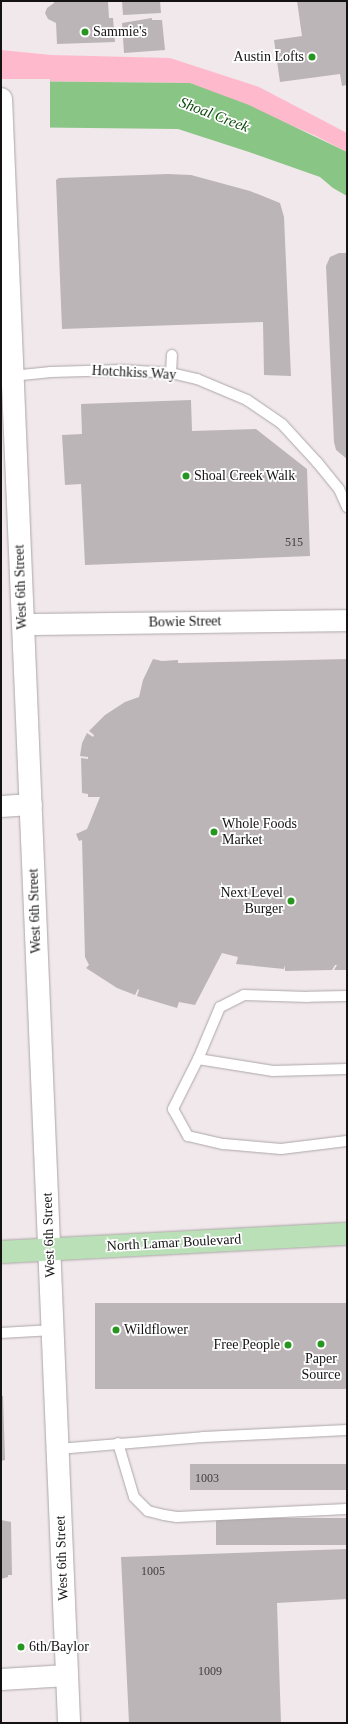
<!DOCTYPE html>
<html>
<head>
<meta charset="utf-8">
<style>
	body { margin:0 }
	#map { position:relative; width:348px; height:1724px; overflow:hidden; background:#f0e8ea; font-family:Georgia,serif }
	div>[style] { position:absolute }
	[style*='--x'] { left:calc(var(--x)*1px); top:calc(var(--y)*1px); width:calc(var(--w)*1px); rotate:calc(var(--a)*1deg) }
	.green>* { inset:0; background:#ffb9cd }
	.water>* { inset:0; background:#89c584 }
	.pier>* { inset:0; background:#f0e8ea; transform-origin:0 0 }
	.building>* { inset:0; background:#bcb5b7; transform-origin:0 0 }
	.roads { filter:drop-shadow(0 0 1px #ada6a8) drop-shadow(0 0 1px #ada6a8) }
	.lane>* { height:10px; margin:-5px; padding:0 5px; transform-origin:5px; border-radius:5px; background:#fff }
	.street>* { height:21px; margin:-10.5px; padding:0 10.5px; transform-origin:10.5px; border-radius:10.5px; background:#fff }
	.secondary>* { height:22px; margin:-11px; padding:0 11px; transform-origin:11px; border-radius:11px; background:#fff }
	.primary>* { height:22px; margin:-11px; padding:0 11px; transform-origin:11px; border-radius:11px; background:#b9e0b6 }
	.dots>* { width:11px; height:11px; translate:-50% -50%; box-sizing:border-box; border:2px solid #fff; border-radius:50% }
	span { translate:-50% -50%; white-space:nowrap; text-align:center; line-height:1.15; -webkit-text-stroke:3.5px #fff; paint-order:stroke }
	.number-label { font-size:12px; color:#3e3b3c }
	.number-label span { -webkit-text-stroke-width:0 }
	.poi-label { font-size:14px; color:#141213 }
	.left { translate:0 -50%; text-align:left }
	.right { translate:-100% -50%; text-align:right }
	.street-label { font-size:14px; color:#141213 }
	.water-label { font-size:15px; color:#0a4907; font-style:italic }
	.frame { position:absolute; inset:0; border:2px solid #141213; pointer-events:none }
</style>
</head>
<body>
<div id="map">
	<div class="green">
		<div style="clip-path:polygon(1px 50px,51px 55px,170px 58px,259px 87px,347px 133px,347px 152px,314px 135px,190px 83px,1px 81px)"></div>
	</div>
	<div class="water">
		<div style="clip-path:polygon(1px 81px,190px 83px,249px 105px,347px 152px,347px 196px,333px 188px,320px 177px,249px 152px,178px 129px,1px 127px)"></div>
	</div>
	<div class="pier">
		<div style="left:1px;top:79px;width:49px;height:50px"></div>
	</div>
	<div class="building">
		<div style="clip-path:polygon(54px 1px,108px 1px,109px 18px,113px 18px,115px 42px,57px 44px,56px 23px,48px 19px,45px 13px,47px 8px,54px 3px)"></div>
		<div style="clip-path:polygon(122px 1px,160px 1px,161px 13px,123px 15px)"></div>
		<div style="clip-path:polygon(297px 1px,347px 1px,347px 85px,342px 86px,340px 74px,280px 82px,274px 40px,302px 36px)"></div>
		<div style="clip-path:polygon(152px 18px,152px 20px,162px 20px,165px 50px,124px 53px,122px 23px)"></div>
		<div style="clip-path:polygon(168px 174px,191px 175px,250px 191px,280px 203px,284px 217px,291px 376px,264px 375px,263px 322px,62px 329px,56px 180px,59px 178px)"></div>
		<div style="clip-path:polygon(339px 253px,347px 253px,347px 459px,336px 450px,334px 442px,326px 266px,330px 257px)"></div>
		<div style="clip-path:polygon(191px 400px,192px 431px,256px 429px,307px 469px,310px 556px,85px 565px,81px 484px,65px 485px,62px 435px,82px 434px,81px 404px)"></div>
		<div style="clip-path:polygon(153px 659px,162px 661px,178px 660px,178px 663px,347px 659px,347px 970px,334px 970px,337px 965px,335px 965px,332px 970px,285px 971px,285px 965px,284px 969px,236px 964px,238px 957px,222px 953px,195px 1005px,179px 1002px,177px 1008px,137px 996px,139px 990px,138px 989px,135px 995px,117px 988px,86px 968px,89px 965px,85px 957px,82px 840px,79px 841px,76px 834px,87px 829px,100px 797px,88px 797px,88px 794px,82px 793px,81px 758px,88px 759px,88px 757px,80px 756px,82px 743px,87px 733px,93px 737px,94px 735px,89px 731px,105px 715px,125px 702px,139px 697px,143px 680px)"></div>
		<div style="left:347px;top:1303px;width:86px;height:252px;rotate:90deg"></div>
		<div style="clip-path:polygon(1px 1396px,3px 1396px,5px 1460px,1px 1461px)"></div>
		<div style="left:347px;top:1464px;width:26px;height:157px;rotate:90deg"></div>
		<div style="left:347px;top:1518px;width:27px;height:131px;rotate:90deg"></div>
		<div style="clip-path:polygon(1px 1520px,11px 1522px,12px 1575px,8px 1575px,8px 1577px,1px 1579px)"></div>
		<div style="clip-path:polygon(347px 1549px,347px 1599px,277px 1603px,281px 1723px,129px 1723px,121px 1557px)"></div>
	</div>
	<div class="roads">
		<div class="lane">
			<div style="--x:171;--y:373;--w:18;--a:-87"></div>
			<div style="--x:12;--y:376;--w:39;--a:-6"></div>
			<div style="--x:51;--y:372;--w:71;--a:-1.6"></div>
			<div style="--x:122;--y:370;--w:49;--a:3.5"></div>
			<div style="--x:171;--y:373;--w:27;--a:13"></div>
			<div style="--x:197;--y:379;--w:54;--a:22.8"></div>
			<div style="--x:247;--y:400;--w:42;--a:34.4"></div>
			<div style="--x:282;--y:424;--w:52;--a:47.4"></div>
			<div style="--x:317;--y:462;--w:35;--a:51"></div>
			<div style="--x:339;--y:489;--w:20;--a:66"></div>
			<div style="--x:347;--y:996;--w:39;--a:179"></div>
			<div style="--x:308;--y:997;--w:64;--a:-178.2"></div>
			<div style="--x:244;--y:995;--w:27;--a:153"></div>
			<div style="--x:220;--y:1007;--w:56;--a:112.9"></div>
			<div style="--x:198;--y:1059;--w:56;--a:116.6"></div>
			<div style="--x:173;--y:1109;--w:31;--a:61"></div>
			<div style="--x:188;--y:1136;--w:37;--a:13"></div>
			<div style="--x:224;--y:1144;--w:57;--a:5"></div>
			<div style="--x:281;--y:1149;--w:66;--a:-6.9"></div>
			<div style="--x:198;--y:1059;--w:76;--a:9.1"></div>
			<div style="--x:273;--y:1071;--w:74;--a:-1.5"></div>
			<div style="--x:1;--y:1333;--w:52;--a:-3.3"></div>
			<div style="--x:118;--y:1443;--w:56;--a:73.5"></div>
			<div style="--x:134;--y:1497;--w:20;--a:45"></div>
			<div style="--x:148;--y:1511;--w:16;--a:14"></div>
			<div style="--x:164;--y:1515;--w:13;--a:9"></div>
			<div style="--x:177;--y:1517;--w:170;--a:-2.7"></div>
			<div style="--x:58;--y:1449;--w:145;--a:-4.7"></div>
			<div style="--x:203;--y:1437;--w:144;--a:-2.8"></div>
		</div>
		<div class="street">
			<div style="--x:23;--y:624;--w:324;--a:-0.7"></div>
			<div style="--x:1;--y:806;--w:30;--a:-4"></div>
			<div style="--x:1;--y:1679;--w:66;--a:-3.5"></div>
		</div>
		<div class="secondary">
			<div style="--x:1;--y:99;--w:1625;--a:87.6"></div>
		</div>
		<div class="primary">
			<div style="--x:1;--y:1252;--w:346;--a:-3"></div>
		</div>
	</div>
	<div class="dots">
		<div style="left:85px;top:32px;background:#269621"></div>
		<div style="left:312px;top:57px;background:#269621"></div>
		<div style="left:186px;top:476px;background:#269621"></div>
		<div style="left:214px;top:832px;background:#269621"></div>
		<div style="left:291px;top:901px;background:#269621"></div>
		<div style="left:116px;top:1330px;background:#269621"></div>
		<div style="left:321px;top:1344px;background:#269621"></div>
		<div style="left:288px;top:1345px;background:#269621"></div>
		<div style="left:21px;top:1647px;background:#269621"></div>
	</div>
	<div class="number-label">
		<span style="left:294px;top:543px">515</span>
		<span style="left:207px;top:1479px">1003</span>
		<span style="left:153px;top:1572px">1005</span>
		<span style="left:210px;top:1672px">1009</span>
	</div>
	<div class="poi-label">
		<span class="left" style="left:93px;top:32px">Sammie's</span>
		<span class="right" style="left:304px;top:57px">Austin Lofts</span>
		<span class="left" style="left:194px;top:476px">Shoal Creek Walk</span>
		<span class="left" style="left:222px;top:832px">Whole Foods<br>Market</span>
		<span class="right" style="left:283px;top:901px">Next Level<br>Burger</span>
		<span class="left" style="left:124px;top:1330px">Wildflower</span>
		<span class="right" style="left:280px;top:1345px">Free People</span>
		<span style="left:321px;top:1367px">Paper<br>Source</span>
		<span class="left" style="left:29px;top:1647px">6th/Baylor</span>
	</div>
	<div class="street-label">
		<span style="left:134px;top:373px;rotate:3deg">Hotchkiss Way</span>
		<span style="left:21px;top:587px;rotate:-92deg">West 6th Street</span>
		<span style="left:185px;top:622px;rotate:-1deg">Bowie Street</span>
		<span style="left:35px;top:911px;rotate:-92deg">West 6th Street</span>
		<span style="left:49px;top:1235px;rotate:-92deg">West 6th Street</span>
		<span style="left:174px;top:1243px;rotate:-3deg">North Lamar Boulevard</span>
		<span style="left:62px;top:1558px;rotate:-92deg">West 6th Street</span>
	</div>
	<div class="water-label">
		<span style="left:214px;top:115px;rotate:21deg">Shoal Creek</span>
	</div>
	<div class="frame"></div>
</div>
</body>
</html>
